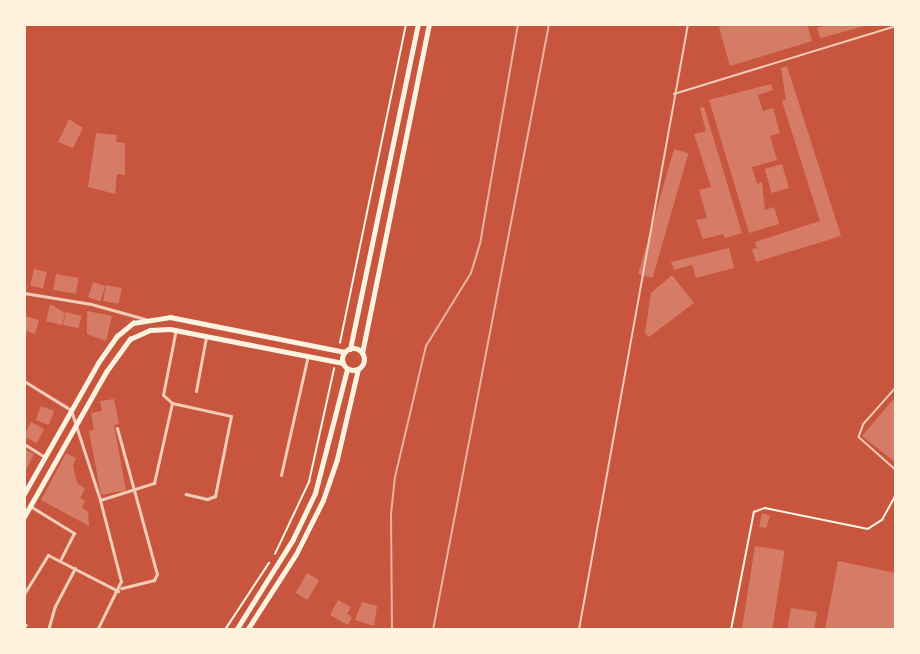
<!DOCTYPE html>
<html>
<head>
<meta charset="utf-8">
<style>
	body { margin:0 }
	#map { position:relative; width:920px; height:654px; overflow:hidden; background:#c8553d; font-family:"DejaVu Sans",sans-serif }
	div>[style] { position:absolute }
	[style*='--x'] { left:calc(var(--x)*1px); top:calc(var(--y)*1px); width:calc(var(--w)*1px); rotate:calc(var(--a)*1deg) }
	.building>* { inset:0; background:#d67c66; transform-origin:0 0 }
	.path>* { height:1.5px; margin:-0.75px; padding:0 0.75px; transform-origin:0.75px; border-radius:0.75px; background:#fff3e0 }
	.service>* { height:1.5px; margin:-0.75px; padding:0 0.75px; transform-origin:0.75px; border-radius:0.75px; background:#f1ccb7 }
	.minor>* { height:3px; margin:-1.5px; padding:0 1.5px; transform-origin:1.5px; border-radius:1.5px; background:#f1ccb7 }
	.secondary>* { height:4.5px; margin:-2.25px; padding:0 2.25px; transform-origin:2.25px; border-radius:2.25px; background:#fff3e0 }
	.primary>* { height:5px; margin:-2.5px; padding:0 2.5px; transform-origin:2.5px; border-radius:2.5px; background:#fff3e0 }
	.primary>.ring { margin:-2.5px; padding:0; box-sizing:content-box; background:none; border:5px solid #fff3e0; border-radius:50% }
	.rail>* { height:2px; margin:-1px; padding:0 1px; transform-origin:1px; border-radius:1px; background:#e9b49f }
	span { translate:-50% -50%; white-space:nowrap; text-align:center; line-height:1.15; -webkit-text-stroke:4.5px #fff3e0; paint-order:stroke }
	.frame { position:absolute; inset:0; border:26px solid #fff3e0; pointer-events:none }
</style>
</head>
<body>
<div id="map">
	<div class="building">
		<div style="clip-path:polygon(727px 24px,807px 24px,812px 41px,730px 66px,719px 27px)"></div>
		<div style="clip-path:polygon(831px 24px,869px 24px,869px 25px,820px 38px,817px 28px)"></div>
		<div style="clip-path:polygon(787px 66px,841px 236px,756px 262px,752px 249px,757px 248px,755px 242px,820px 221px,782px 101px,786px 100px,781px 68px)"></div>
		<div style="clip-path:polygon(771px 84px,773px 90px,758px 95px,763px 111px,773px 108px,780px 133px,770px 136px,777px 160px,752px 167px,757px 184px,762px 182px,765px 210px,774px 207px,779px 224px,749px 233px,709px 100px)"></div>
		<div style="clip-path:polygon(704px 107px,742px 233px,725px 238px,723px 234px,703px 239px,696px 220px,707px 218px,699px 190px,711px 187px,694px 134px,706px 131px,700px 108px)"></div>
		<div style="clip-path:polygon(69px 119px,83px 128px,73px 148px,58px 142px)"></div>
		<div style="clip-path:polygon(96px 133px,117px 135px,116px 142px,125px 143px,125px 175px,117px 174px,115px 194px,88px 187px)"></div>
		<div style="left:674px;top:149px;width:15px;height:130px;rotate:16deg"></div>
		<div style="left:782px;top:164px;width:25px;height:18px;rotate:74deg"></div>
		<div style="clip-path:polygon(729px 248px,734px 268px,696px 278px,692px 265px,674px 270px,671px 262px)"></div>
		<div style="left:34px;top:269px;width:13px;height:17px;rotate:13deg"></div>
		<div style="left:56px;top:274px;width:23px;height:16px;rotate:10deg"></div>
		<div style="clip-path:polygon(672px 275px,694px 303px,649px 337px,645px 333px,651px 293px)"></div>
		<div style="left:93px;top:282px;width:13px;height:16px;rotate:18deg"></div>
		<div style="left:106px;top:285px;width:16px;height:16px;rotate:11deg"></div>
		<div style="clip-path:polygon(50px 304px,65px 313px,62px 325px,46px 321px)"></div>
		<div style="clip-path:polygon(87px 311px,112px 316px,106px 341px,87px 334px)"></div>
		<div style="left:66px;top:312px;width:16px;height:13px;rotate:14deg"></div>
		<div style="clip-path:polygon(25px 316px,39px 320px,35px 334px,24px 330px)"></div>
		<div style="clip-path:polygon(896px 396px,896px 463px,862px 436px)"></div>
		<div style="clip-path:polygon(114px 399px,119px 424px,114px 425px,126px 490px,101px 495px,89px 431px,94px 430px,91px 413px,102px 411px,100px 401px)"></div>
		<div style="left:41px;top:406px;width:14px;height:15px;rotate:21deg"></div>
		<div style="left:31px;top:422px;width:15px;height:16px;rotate:28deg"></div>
		<div style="clip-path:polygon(24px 449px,34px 454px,24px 474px)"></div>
		<div style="clip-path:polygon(66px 453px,76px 458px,73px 466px,77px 483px,85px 489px,80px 498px,85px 501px,82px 508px,88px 512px,89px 526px,41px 500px)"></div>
		<div style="clip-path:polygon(762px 513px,770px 516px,766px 528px,759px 527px)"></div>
		<div style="left:755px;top:546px;width:30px;height:86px;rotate:9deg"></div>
		<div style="clip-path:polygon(838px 561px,896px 573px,896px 630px,825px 630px)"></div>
		<div style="left:307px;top:573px;width:14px;height:23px;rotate:30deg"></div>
		<div style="clip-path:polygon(338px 600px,351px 607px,347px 614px,352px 617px,348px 625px,330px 615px)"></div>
		<div style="clip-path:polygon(362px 602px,377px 606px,374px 626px,355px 620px)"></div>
		<div style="clip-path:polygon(791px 608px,817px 612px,814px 630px,787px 630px)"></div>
	</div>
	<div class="path">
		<div style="--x:340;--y:343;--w:326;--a:-78.3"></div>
		<div style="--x:275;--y:554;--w:80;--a:-64.7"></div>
		<div style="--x:309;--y:482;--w:116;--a:-77.5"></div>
		<div style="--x:225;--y:630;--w:80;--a:-56.7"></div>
		<div style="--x:731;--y:630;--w:120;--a:-79"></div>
		<div style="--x:754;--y:512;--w:12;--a:-20"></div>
		<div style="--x:765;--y:508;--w:105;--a:11.5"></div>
		<div style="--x:868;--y:529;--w:17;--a:-33"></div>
		<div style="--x:882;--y:520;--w:29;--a:-61"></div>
	</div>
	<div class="service">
		<div style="--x:674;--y:94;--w:232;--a:-17"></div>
		<div style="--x:896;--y:388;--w:48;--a:131.6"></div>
		<div style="--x:864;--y:424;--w:14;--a:111"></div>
		<div style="--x:859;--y:437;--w:50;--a:41.7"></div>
		<div style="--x:579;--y:630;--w:616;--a:-79.8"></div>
	</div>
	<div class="minor">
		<div style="--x:24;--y:293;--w:68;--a:9.3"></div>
		<div style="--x:91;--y:304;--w:56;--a:15.5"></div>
		<div style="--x:24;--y:381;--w:55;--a:31.7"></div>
		<div style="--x:71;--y:410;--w:95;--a:72.1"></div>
		<div style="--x:100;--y:500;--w:84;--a:75.5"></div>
		<div style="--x:121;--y:581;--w:55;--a:116.1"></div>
		<div style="--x:196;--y:391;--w:55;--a:-79.5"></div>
		<div style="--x:172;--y:403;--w:60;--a:12.4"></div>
		<div style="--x:231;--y:416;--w:82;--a:101.3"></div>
		<div style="--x:215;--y:496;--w:9;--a:159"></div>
		<div style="--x:207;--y:499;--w:22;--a:-167"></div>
		<div style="--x:117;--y:428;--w:151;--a:74.7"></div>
		<div style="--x:157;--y:574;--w:7;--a:117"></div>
		<div style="--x:154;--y:580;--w:34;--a:166"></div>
		<div style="--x:24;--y:444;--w:25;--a:32"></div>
		<div style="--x:281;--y:475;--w:123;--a:-77.3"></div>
		<div style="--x:100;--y:500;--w:57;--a:-17.5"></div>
		<div style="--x:154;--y:483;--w:82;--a:-77.3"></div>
		<div style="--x:172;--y:403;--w:12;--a:-138"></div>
		<div style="--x:163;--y:395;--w:67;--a:-78.9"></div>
		<div style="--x:30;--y:506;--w:52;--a:31.5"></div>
		<div style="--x:74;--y:533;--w:29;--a:117"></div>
		<div style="--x:24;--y:594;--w:46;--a:-58.4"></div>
		<div style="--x:48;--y:555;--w:79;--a:27.2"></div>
		<div style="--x:24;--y:624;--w:2;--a:27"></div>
		<div style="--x:48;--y:630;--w:25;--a:-74"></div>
		<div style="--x:55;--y:606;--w:43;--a:-62.2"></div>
	</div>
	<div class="secondary">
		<div style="--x:24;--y:494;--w:150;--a:-60.5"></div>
		<div style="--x:98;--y:363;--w:33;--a:-55"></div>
		<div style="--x:117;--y:336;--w:21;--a:-39"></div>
		<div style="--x:133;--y:323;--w:37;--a:-9"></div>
		<div style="--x:170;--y:317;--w:178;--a:11.3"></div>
		<div style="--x:24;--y:517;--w:167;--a:-60.5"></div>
		<div style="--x:106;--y:372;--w:41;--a:-54"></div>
		<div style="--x:130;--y:339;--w:22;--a:-24"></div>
		<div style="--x:150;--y:330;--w:20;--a:-3"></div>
		<div style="--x:170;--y:329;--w:176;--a:11.1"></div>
	</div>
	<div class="primary">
		<div class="ring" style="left:342px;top:348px;width:17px;height:17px"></div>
		<div style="--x:350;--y:349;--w:332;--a:-78.2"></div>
		<div style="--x:362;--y:353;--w:336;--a:-78.5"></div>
		<div style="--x:236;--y:630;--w:107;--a:-57.9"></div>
		<div style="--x:293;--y:539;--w:51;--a:-64.4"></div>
		<div style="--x:315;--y:493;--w:128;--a:-75.5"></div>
		<div style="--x:247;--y:630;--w:90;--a:-57.2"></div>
		<div style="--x:296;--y:554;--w:60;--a:-63.4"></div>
		<div style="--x:323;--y:500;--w:43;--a:-71.1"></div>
		<div style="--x:337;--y:459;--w:92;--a:-76.9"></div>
	</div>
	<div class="rail">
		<div style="--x:392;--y:630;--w:116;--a:-90.5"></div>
		<div style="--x:391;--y:514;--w:37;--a:-84"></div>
		<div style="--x:395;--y:477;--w:135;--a:-76.7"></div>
		<div style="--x:426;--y:346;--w:86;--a:-58.3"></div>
		<div style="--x:471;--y:273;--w:30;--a:-73"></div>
		<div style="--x:480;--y:244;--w:223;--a:-80.2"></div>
		<div style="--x:433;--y:630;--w:617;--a:-79.16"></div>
	</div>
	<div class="frame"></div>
</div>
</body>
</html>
